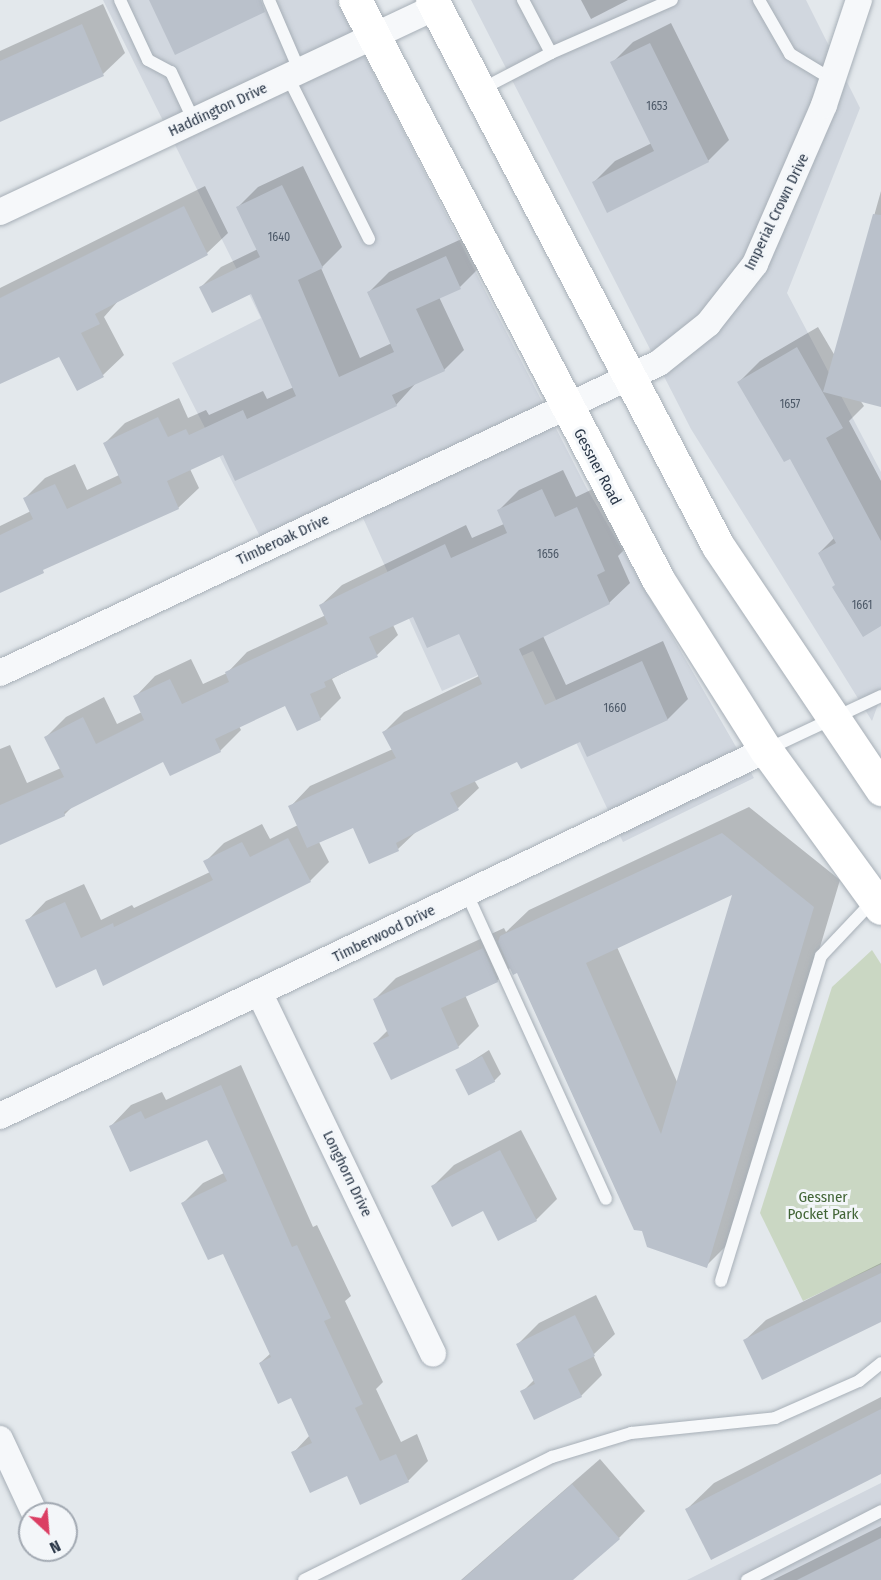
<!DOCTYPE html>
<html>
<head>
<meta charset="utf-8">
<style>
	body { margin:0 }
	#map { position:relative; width:881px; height:1580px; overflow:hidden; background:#e3e8ec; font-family:"Fira Sans Condensed",sans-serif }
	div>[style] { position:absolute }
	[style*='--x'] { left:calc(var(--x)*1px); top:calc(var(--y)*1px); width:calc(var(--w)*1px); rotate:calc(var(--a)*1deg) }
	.built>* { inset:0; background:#d1d7df }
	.green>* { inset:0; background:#cad7c3 }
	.shadow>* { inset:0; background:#0003 }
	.building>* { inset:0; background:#bac1cb; transform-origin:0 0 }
	.roads { filter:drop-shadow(0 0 2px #a7afb7) drop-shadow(0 0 2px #a7afb7) }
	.service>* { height:12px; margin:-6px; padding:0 6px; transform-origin:6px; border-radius:6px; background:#f6f8fa }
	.minor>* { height:26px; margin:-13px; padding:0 13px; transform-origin:13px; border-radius:13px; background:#f6f8fa }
	.secondary>* { height:33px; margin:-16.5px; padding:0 16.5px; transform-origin:16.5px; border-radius:16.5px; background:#fff }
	span { translate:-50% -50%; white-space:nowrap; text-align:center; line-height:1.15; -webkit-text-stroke:6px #f3f6f9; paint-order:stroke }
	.number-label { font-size:12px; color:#4d5968 }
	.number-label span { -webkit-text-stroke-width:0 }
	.street-label { font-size:15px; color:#293647 }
	.park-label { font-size:15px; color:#416435 }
	.north { position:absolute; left:18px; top:1502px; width:60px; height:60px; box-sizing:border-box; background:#f3f6f9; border:2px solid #a2a9b2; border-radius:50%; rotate:154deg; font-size:16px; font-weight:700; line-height:24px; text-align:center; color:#293647 }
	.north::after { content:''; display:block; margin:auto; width:21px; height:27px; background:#db3e63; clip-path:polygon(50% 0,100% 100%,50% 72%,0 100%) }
</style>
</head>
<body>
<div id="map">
	<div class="built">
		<div style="clip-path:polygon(103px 0,336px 0,586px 487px,754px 778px,623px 842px,533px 651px,442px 691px,357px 505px,266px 548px,172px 363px,261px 318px)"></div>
		<div style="clip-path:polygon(471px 0,806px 0,860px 108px,787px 293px,881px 472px,881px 696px,872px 721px,691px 429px)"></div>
		<div style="clip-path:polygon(881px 1483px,881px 1580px,687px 1580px)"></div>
	</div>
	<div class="green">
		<div style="clip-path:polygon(872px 950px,881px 964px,881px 1264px,803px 1301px,760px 1213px,832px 987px)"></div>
	</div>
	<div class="shadow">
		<div style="clip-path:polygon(581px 0,628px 0,591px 19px)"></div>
		<div style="clip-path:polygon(103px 4px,125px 53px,103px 74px,0 121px,0 51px)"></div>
		<div style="clip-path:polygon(671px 23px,729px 140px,708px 161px,594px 182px,615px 161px,652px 143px,612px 63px,633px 42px)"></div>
		<div style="clip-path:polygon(303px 166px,342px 247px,321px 268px,360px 358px,392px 343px,368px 293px,389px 272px,466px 237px,480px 267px,460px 287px,439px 297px,464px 350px,444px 370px,416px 383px,396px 405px,224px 453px,190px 469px,199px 488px,178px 508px,50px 565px,0 592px,0 526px,31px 511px,25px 498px,45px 478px,75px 464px,87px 490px,119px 475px,105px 443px,125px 423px,179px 398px,188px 418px,206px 410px,209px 415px,263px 391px,267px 399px,294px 387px,252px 292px,201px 287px,221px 267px,258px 249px,238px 207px,258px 187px)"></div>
		<div style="clip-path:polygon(205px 186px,228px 233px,207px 253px,119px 300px,104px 317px,124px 355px,103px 375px,77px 388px,60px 355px,0 383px,0 288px)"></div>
		<div style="clip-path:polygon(881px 191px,881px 406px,860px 400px,864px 406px,849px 421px,881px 481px,881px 624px,837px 585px,819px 553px,834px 538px,790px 457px,739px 382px,760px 361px,818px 327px,835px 356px)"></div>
		<div style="clip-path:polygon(563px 470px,576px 497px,597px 487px,625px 549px,618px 556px,630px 583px,609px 603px,543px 636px,566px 685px,663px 641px,688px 699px,668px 719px,581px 740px,518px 760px,474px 780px,479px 788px,458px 808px,418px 830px,398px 849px,354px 826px,319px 842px,329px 862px,310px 881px,96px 967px,27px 921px,46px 901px,84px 884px,101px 920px,132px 905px,134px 908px,210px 872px,205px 862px,224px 843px,262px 824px,270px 839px,298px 825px,290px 807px,310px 786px,393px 749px,384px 732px,404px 712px,479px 676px,459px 632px,414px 615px,393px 625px,398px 635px,377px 655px,332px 679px,341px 698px,320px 719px,286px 704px,239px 726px,241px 730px,220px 751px,164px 760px,73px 806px,64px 815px,0 844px,0 749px,10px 745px,27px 783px,61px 768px,45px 738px,66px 717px,104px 697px,117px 724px,142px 712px,135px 697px,155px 676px,191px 659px,203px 684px,227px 673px,247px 652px,326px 615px,321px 605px,342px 585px,466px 525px,472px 538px,504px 524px,499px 510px,519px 490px)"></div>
		<div style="clip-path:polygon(evenodd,749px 807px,840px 880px,733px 1239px,706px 1266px,643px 1230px,518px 971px,511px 967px,497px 981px,465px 995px,479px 1026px,458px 1047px,375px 1043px,388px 1030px,375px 999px,396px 978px,504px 928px,506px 932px,529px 910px,749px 807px,735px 892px,678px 1084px,617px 947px,735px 892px)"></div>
		<div style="clip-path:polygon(489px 1050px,501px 1074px,494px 1081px,458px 1070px)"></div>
		<div style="clip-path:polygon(241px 1065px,313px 1227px,317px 1225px,351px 1296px,345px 1301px,383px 1382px,376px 1389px,401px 1442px,417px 1434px,428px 1461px,408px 1481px,347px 1474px,293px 1453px,310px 1435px,292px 1396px,260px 1363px,271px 1353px,223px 1252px,183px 1203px,203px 1183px,224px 1173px,208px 1138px,111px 1126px,131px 1105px,162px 1092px,166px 1100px)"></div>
		<div style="clip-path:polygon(521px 1130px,557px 1199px,536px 1220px,433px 1186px,454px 1165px)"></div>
		<div style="clip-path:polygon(881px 1263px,881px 1320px,744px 1341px,766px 1320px)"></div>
		<div style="clip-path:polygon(596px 1295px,615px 1334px,593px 1355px,602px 1375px,581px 1396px,522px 1392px,535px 1379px,518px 1344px,539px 1323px)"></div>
		<div style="clip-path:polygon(881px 1397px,881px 1472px,687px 1509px,714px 1483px)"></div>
		<div style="clip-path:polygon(600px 1459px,645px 1511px,619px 1538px,570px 1580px,461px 1580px)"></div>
		<div style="clip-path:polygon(881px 1526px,881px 1580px,773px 1580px)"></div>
	</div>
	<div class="building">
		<div style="clip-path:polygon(149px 0,261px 0,265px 12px,175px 55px)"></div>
		<div style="clip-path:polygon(82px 24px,104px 76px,0 122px,0 61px)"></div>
		<div style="clip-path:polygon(650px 43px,709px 162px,607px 213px,592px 182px,654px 151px,610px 62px)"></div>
		<div style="clip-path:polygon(282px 185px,323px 268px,298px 280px,339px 377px,394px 352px,367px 292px,446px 256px,461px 289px,416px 309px,445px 371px,392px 395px,397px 406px,235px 481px,223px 455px,167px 481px,179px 509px,43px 570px,44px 573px,0 593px,0 535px,33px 519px,23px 498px,55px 484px,67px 509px,122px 483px,103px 443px,158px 417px,168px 437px,186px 429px,189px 435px,243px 410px,247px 419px,296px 396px,251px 294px,212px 313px,199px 287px,260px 257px,236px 207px)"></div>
		<div style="clip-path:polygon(184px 206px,208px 255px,95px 314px,100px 324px,81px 333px,104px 377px,77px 391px,59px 357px,0 384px,0 298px)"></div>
		<div style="clip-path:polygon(873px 214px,881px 215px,881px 407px,823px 392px)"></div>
		<div style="clip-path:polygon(797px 347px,843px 428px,826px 438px,881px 541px,881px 626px,863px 637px,832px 587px,835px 585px,818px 553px,836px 543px,790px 459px,784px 462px,737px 382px)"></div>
		<div style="clip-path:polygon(542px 489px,555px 517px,577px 507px,605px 571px,597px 575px,610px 604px,519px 649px,545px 705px,642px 661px,668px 720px,587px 757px,580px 742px,521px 769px,517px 762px,450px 793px,459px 810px,396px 843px,399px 851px,369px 864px,353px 828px,307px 848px,288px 806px,396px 758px,382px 732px,482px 684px,459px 634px,427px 648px,413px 617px,369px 637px,378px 657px,324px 682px,326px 687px,310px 694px,321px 720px,297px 731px,285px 706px,215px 739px,221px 752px,170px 776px,163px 762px,64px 812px,65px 816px,0 845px,0 805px,64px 777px,44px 737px,83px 717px,96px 744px,144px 720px,133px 696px,170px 679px,182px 704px,229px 682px,225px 672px,328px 624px,319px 605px,445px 544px,451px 558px,507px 533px,497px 510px)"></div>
		<div style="clip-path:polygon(evenodd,722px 833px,814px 907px,707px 1268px,647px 1247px,642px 1231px,634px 1230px,517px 973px,513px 975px,498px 942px,500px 936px,722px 833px,732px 895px,661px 1134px,586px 963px,732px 895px)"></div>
		<div style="clip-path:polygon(288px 838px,311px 882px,103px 986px,96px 969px,56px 988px,25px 920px,65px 902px,81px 938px,113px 923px,114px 927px,213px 880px,203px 861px,242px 842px,250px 857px)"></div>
		<div style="clip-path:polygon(483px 948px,498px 982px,441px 1008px,459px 1048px,391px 1080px,373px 1043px,389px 1036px,373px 999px)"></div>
		<div style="left:482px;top:1056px;width:29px;height:30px;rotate:63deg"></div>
		<div style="clip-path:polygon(221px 1085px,292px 1247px,297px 1245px,331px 1318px,324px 1321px,363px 1404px,355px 1408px,380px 1461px,396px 1454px,409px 1482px,360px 1505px,347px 1476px,310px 1493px,291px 1452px,312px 1443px,291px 1398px,278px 1404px,259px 1363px,271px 1357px,223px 1254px,208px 1260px,181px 1203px,227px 1181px,207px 1140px,130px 1172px,109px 1126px,141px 1111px,145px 1119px)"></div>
		<div style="clip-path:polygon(500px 1150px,537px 1221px,498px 1241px,483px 1211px,452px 1227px,431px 1186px)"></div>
		<div style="clip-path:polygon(881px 1273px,881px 1322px,762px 1380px,743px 1340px)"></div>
		<div style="clip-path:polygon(575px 1315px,595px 1356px,568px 1369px,582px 1397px,534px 1420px,520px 1391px,535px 1384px,516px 1344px)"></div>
		<div style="clip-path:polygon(881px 1409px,881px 1474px,711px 1560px,685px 1509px)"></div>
		<div style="clip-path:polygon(572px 1484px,620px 1539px,573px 1580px,462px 1580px)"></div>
		<div style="clip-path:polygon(881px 1538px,881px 1580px,797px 1580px)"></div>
	</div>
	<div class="roads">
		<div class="service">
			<div style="--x:120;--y:0;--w:66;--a:65"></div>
			<div style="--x:148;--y:60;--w:26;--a:28"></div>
			<div style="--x:171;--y:72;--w:54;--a:64.9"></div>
			<div style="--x:269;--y:0;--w:78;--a:66.7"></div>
			<div style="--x:759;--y:0;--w:62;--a:60.1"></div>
			<div style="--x:790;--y:54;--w:50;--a:31.2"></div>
			<div style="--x:551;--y:53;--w:132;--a:-23.7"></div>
			<div style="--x:288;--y:77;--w:181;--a:63.4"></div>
			<div style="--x:480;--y:90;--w:80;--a:-27.5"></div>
			<div style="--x:551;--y:53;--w:60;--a:-117.8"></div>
			<div style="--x:768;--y:749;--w:125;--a:-25.1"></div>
			<div style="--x:467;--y:894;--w:335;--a:65.5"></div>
			<div style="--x:721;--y:1281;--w:340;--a:-72.9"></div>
			<div style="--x:821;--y:956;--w:77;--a:-46.6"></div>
			<div style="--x:304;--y:1580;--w:277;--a:-26.4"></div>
			<div style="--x:552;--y:1457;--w:83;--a:-16.9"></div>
			<div style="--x:631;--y:1433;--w:145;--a:-5.9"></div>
			<div style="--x:775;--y:1418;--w:92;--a:-23.8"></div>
			<div style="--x:859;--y:1381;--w:28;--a:-39"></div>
			<div style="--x:747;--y:1580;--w:151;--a:-27.2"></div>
		</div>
		<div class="minor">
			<div style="--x:0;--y:212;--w:482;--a:-25.2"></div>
			<div style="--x:0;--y:673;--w:728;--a:-25.19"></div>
			<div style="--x:659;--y:363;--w:63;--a:-38.5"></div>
			<div style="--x:708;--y:324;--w:76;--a:-51.9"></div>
			<div style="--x:755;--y:264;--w:173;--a:-66.5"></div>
			<div style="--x:824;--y:105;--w:111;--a:-71.6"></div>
			<div style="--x:260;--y:994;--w:399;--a:64.3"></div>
			<div style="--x:0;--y:1116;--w:849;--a:-25.54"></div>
			<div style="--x:0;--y:1439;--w:83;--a:65"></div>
		</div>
		<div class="secondary">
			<div style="--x:355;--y:0;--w:656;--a:62.38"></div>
			<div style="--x:659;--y:581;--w:200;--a:57.7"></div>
			<div style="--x:766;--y:750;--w:195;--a:54"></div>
			<div style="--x:432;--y:0;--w:616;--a:62.35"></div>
			<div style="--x:718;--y:546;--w:293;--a:56.1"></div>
		</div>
	</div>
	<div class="number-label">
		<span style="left:657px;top:107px">1653</span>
		<span style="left:279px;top:238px">1640</span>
		<span style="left:790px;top:405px">1657</span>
		<span style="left:548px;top:555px">1656</span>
		<span style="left:862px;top:606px">1661</span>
		<span style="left:615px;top:709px">1660</span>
	</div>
	<div class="street-label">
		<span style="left:218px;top:110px;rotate:-25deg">Haddington Drive</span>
		<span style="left:777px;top:212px;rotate:-64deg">Imperial Crown Drive</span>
		<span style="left:597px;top:467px;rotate:62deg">Gessner Road</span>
		<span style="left:283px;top:540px;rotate:-25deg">Timberoak Drive</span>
		<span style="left:384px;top:934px;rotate:-26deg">Timberwood Drive</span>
		<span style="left:347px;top:1174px;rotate:64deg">Longhorn Drive</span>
	</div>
	<div class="park-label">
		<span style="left:823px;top:1206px">Gessner<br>Pocket Park</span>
	</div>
	<div class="north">N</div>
</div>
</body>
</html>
